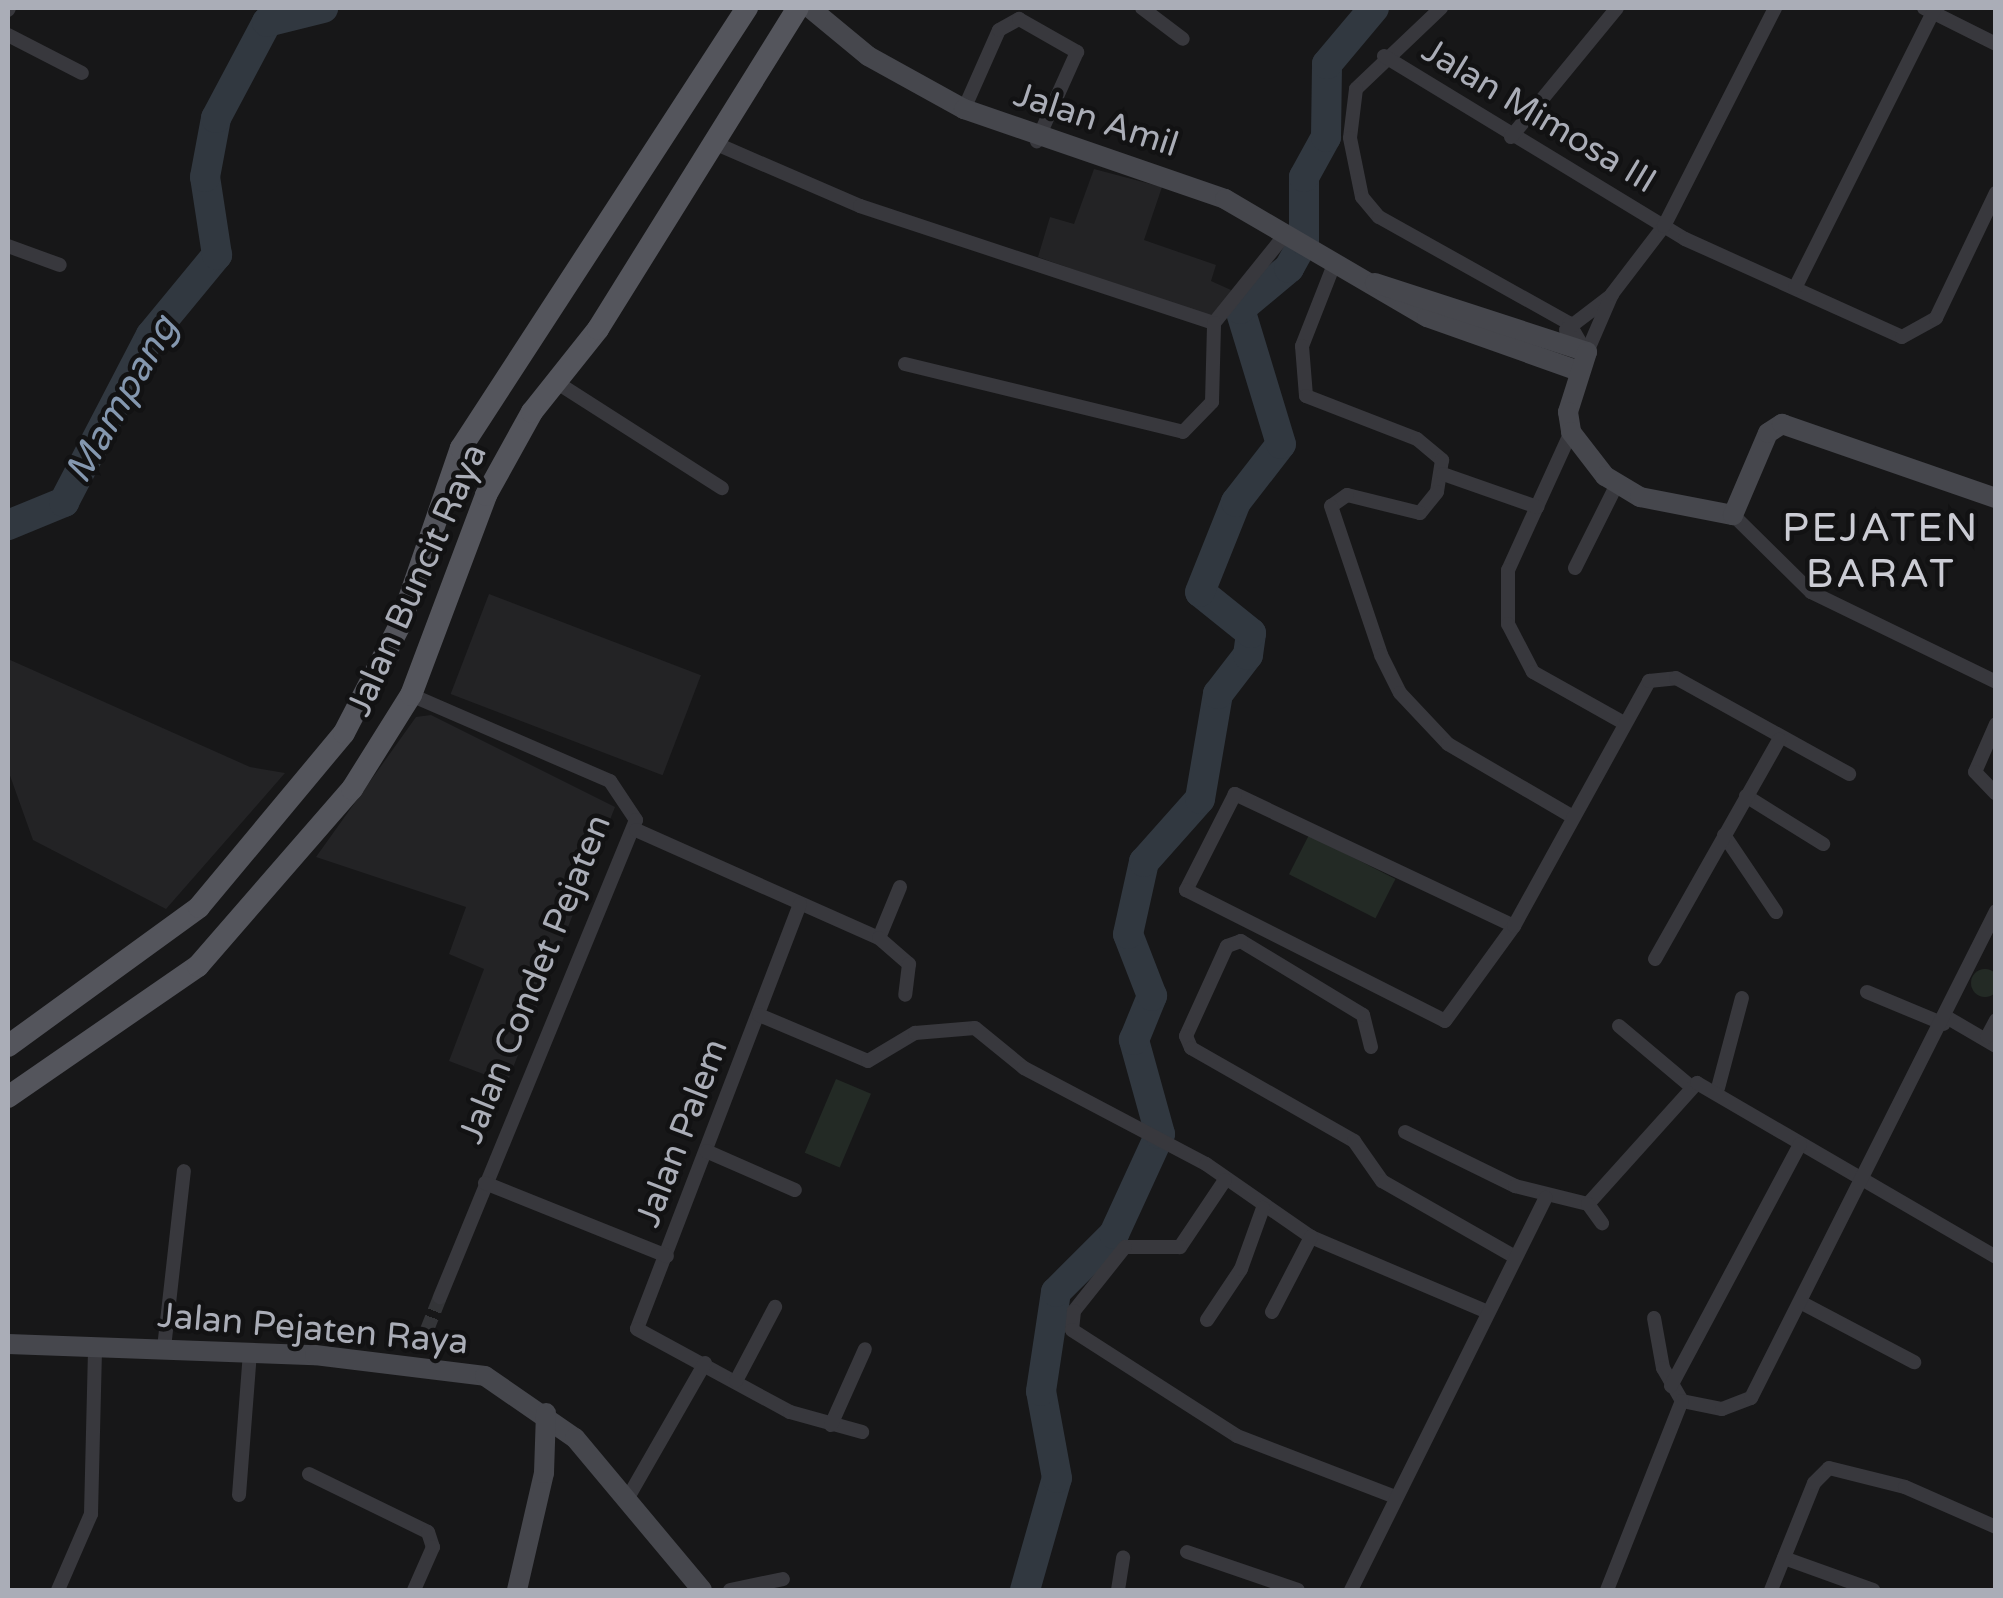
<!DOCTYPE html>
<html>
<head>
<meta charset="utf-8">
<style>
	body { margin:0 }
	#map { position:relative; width:2003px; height:1598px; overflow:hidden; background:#171718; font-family:"Varela Round",sans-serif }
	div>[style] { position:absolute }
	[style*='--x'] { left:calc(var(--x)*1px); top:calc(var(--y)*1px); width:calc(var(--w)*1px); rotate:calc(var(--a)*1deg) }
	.built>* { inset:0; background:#232325; transform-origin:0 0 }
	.green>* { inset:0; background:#232a25; transform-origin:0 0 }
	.round { border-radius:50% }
	.river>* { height:30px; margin:-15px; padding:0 15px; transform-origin:15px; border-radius:15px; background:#313840 }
	.street-tunnel>* { height:14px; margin-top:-7px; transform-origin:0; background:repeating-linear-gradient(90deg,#343538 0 14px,transparent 0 21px) }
	.street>* { height:14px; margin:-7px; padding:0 7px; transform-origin:7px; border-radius:7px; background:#38383d }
	.secondary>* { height:20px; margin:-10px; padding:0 10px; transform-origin:10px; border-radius:10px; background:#46474d }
	.primary>* { height:22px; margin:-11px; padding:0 11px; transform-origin:11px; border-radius:11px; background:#54555c }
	span { translate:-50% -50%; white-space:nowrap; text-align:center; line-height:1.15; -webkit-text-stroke:9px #121213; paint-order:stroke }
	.street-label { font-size:35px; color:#aaadb7 }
	.water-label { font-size:38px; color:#8497af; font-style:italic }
	.quarter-label { font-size:40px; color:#cbccd4; letter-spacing:2.5px }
	.frame { position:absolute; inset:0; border:10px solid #aaadb7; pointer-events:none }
</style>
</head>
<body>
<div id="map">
	<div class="built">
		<div style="clip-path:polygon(1094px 169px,1162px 187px,1144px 240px,1216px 265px,1211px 281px,1231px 290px,1220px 321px,1038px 257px,1050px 217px,1074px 224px)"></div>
		<div style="left:489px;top:594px;width:227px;height:107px;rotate:21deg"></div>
		<div style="clip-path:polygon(8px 659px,250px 767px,285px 773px,166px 909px,33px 840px,8px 770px)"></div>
		<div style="clip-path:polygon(431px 715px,615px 807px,507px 1083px,449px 1061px,484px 969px,449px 954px,466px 907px,316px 857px,416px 717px)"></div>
	</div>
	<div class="green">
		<div style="left:1309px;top:835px;width:97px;height:44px;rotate:27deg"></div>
		<div class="round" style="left:1971px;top:969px;width:28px;height:28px"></div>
		<div style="left:836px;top:1079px;width:38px;height:80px;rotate:23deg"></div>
	</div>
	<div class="river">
		<div style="--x:8;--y:525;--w:61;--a:-22.3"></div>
		<div style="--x:64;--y:502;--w:188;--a:-62.5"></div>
		<div style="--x:151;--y:335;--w:104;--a:-50.5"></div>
		<div style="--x:217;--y:255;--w:79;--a:-98.7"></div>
		<div style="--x:205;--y:177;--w:60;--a:-79.4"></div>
		<div style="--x:216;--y:118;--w:109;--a:-62"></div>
		<div style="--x:267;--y:22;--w:58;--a:-14"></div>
		<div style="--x:1025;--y:1590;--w:116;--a:-74.1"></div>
		<div style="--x:1057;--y:1478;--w:88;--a:-100.4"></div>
		<div style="--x:1041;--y:1391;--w:100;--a:-81.4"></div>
		<div style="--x:1056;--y:1292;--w:82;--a:-45"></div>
		<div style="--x:1114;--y:1234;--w:110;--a:-65.3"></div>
		<div style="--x:1160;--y:1134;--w:98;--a:-105.5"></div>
		<div style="--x:1134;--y:1040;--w:48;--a:-67.8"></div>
		<div style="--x:1152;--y:996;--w:66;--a:-111.2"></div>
		<div style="--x:1128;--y:934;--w:74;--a:-77.5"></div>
		<div style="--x:1144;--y:862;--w:84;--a:-48.4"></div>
		<div style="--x:1200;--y:799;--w:107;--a:-80.3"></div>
		<div style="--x:1218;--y:694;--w:49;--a:-52.4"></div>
		<div style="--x:1248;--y:655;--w:22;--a:-82"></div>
		<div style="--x:1251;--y:633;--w:65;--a:-141.2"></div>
		<div style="--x:1200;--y:592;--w:97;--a:-68.2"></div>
		<div style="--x:1236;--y:502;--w:73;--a:-52.2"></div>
		<div style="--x:1281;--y:444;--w:141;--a:-106.9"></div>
		<div style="--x:1240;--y:309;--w:64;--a:-39.9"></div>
		<div style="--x:1289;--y:268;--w:31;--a:-61"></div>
		<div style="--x:1304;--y:241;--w:64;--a:-90"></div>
		<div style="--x:1304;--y:177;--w:46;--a:-61.2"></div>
		<div style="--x:1326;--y:137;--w:73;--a:-89.2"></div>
		<div style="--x:1327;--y:64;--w:73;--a:-50"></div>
	</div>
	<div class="street-tunnel">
		<div style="--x:419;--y:1350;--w:57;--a:-68.4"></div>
	</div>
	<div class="street">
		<div style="--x:1142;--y:8;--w:51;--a:37.1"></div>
		<div style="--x:1441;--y:8;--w:117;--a:136.4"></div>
		<div style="--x:1356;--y:89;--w:49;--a:97"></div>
		<div style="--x:1350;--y:138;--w:60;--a:78.5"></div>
		<div style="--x:1362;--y:197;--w:26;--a:50"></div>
		<div style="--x:1379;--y:217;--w:218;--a:29.2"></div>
		<div style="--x:1569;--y:323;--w:34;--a:60"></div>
		<div style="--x:1924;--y:8;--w:80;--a:26.6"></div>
		<div style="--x:8;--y:10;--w:2;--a:-63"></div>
		<div style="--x:8;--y:35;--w:83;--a:27.2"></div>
		<div style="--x:1384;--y:56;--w:352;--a:31.3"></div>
		<div style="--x:1685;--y:239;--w:238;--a:24.3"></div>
		<div style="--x:1902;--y:337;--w:39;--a:-29"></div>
		<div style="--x:1936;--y:318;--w:139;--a:-64.4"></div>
		<div style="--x:964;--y:109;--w:86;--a:-66.1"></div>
		<div style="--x:999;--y:30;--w:23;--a:-29"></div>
		<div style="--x:1019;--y:19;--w:67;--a:29.6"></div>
		<div style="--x:1077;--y:52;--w:98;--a:114.2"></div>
		<div style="--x:1511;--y:137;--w:167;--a:-50.6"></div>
		<div style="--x:712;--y:142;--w:161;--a:23.4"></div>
		<div style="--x:860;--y:206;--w:373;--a:18.3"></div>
		<div style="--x:1214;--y:323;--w:112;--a:-51.2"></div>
		<div style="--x:8;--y:246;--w:55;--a:20.1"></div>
		<div style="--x:1333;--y:267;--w:85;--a:111.4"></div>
		<div style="--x:1302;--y:346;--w:50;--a:85.4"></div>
		<div style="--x:1306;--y:396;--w:119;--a:21.2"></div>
		<div style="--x:1417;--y:439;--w:33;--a:40"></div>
		<div style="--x:1442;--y:460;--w:32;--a:99"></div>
		<div style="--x:1437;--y:492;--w:27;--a:129"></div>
		<div style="--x:1420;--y:513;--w:75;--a:-166.1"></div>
		<div style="--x:1347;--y:495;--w:19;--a:145"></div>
		<div style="--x:1331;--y:506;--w:157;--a:71.4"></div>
		<div style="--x:1381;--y:655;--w:42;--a:63.4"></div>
		<div style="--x:1400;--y:693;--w:70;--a:46.7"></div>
		<div style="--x:1448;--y:744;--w:145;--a:30.3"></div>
		<div style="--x:1795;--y:288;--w:309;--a:-63.4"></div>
		<div style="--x:1566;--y:330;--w:58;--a:-37.3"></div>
		<div style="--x:1587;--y:352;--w:63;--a:-66.7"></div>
		<div style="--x:1612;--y:294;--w:86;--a:-52.6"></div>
		<div style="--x:1664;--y:226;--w:245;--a:-63"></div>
		<div style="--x:905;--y:364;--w:286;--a:13.7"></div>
		<div style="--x:1183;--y:432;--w:42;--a:-46"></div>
		<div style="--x:1212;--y:402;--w:79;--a:-88.5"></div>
		<div style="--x:556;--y:382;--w:197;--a:32.6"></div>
		<div style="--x:1571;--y:432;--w:152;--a:114.5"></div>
		<div style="--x:1508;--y:570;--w:54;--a:90"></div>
		<div style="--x:1508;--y:624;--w:54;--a:62.5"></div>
		<div style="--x:1533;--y:672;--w:102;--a:29.3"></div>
		<div style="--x:1443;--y:474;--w:100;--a:19.3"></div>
		<div style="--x:1733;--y:515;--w:110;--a:44.6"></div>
		<div style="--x:1811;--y:592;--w:206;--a:25.9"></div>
		<div style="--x:1575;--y:568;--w:94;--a:-63.4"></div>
		<div style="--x:411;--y:695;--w:217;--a:23.4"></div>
		<div style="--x:610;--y:781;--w:47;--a:56.3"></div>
		<div style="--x:636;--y:820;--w:516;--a:112.34"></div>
		<div style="--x:1996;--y:724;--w:52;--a:113.6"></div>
		<div style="--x:1975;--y:772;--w:30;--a:46"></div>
		<div style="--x:1746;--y:796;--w:91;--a:31.9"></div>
		<div style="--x:636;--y:830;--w:266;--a:24"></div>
		<div style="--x:1724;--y:835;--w:93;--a:56"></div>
		<div style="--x:900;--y:887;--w:55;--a:112.4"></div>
		<div style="--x:879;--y:938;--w:40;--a:41"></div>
		<div style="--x:909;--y:964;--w:31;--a:97"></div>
		<div style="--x:800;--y:904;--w:455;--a:111"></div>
		<div style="--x:637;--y:1329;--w:174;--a:28.5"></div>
		<div style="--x:790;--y:1412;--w:75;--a:15.5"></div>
		<div style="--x:1514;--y:926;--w:309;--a:-154.7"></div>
		<div style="--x:1235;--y:794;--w:108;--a:117"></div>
		<div style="--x:1186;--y:890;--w:290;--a:26.8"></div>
		<div style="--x:1445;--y:1021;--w:117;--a:-54"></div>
		<div style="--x:1514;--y:926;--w:280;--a:-61.1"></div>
		<div style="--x:1649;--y:681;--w:27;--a:-6"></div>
		<div style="--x:1676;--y:678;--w:198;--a:29"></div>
		<div style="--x:1655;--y:959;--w:252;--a:-60.5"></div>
		<div style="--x:1867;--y:992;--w:83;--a:22.6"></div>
		<div style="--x:759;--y:1015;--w:118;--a:22.9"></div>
		<div style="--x:868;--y:1061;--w:55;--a:-30.8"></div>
		<div style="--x:915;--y:1033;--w:60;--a:-4.8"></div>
		<div style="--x:975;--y:1028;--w:63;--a:39.2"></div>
		<div style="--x:1024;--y:1068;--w:206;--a:27.8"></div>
		<div style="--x:1206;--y:1164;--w:128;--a:34.8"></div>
		<div style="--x:1311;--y:1237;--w:192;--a:23"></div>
		<div style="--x:1948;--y:1018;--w:56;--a:30.3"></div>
		<div style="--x:1619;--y:1026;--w:92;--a:40.1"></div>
		<div style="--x:1987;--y:1037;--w:19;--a:-62"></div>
		<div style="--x:1371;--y:1047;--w:33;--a:-104"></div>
		<div style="--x:1363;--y:1015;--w:143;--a:-148.8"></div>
		<div style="--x:1241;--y:941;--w:15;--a:160"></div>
		<div style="--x:1227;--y:946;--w:99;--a:114.5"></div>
		<div style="--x:1186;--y:1036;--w:13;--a:67"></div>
		<div style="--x:1191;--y:1048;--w:188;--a:29.7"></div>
		<div style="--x:1354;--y:1141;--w:49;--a:55"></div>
		<div style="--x:1382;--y:1181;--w:153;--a:29.7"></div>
		<div style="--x:1718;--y:1088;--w:93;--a:-75.1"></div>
		<div style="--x:1405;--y:1132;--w:123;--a:26.1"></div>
		<div style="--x:1515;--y:1186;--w:75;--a:13.9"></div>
		<div style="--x:1588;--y:1204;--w:163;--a:-48"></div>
		<div style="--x:1697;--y:1083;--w:346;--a:30.2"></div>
		<div style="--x:706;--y:1151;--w:97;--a:23.7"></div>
		<div style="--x:1225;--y:1180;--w:81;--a:123.9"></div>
		<div style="--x:1180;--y:1247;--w:55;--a:180"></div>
		<div style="--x:1125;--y:1247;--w:82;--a:128.6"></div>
		<div style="--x:1074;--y:1311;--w:19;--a:96"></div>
		<div style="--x:1072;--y:1330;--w:196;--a:32.7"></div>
		<div style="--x:1237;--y:1436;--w:169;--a:21.1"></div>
		<div style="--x:485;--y:1183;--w:196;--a:21.9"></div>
		<div style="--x:1588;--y:1204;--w:24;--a:54"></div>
		<div style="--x:1802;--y:1303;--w:127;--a:27.8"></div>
		<div style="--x:1272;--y:1312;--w:85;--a:-62.5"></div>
		<div style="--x:1654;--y:1318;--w:51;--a:79.8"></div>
		<div style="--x:1663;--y:1368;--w:38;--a:60"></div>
		<div style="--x:1682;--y:1401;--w:41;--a:11.3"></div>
		<div style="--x:1722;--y:1409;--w:31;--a:-21"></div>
		<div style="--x:1751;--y:1398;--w:545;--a:-63.29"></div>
		<div style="--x:1207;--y:1320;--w:61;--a:-56.3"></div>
		<div style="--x:1241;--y:1269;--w:65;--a:-70.2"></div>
		<div style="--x:164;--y:1348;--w:178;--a:-83.6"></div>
		<div style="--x:736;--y:1381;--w:84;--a:-62.2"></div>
		<div style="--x:1671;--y:1386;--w:274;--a:-61.9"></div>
		<div style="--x:831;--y:1425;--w:83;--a:-65.9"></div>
		<div style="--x:309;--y:1474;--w:132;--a:26"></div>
		<div style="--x:428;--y:1532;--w:16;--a:72"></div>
		<div style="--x:433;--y:1547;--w:47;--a:113.8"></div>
		<div style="--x:630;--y:1494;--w:151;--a:-60.2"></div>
		<div style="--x:239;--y:1495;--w:144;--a:-85.6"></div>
		<div style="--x:1187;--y:1552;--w:117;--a:18.9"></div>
		<div style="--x:1784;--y:1558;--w:95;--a:19.8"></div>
		<div style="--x:58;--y:1590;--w:83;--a:-66.5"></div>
		<div style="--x:91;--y:1514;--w:169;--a:-88.6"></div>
		<div style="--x:730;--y:1590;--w:54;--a:-11.7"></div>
		<div style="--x:1118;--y:1590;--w:33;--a:-81"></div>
		<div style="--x:1351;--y:1590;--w:438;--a:-63.6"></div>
		<div style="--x:1607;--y:1590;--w:203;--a:-68.4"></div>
		<div style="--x:1771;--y:1590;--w:115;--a:-68.1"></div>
		<div style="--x:1814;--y:1483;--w:21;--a:-45"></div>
		<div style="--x:1829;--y:1468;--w:78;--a:14"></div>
		<div style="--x:1905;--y:1487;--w:99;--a:23.7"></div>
	</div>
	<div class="secondary">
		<div style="--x:810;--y:8;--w:75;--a:39.6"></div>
		<div style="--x:868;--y:56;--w:110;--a:28.9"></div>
		<div style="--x:964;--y:109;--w:276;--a:19"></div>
		<div style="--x:1225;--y:199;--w:234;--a:30.3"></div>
		<div style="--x:1427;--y:317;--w:161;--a:19.6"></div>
		<div style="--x:1375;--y:283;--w:223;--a:18"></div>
		<div style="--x:1587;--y:352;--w:63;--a:107.6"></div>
		<div style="--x:1568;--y:412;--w:20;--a:81"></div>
		<div style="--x:1571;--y:432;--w:56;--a:52.3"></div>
		<div style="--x:1605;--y:476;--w:41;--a:31"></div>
		<div style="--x:1640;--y:497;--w:95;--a:11"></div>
		<div style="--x:1733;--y:515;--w:89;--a:-66.9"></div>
		<div style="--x:1768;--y:433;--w:17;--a:-33"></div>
		<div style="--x:1782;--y:424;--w:226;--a:19.1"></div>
		<div style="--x:8;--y:1344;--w:307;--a:2.1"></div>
		<div style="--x:315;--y:1355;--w:171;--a:7"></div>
		<div style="--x:485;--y:1376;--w:109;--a:34.6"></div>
		<div style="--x:575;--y:1438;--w:198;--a:50.1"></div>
		<div style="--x:517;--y:1590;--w:120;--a:-77"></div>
		<div style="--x:544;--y:1473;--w:60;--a:-88.1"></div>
	</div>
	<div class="primary">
		<div style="--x:8;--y:1046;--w:236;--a:-36"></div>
		<div style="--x:199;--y:907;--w:226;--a:-50.2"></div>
		<div style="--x:344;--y:733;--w:122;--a:-62.6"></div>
		<div style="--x:400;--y:625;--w:187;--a:-71"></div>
		<div style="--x:461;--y:448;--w:525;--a:-56.98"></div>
		<div style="--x:8;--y:1097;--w:231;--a:-34.6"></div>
		<div style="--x:198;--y:966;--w:235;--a:-49"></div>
		<div style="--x:352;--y:789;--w:111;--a:-57.9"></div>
		<div style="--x:411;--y:695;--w:214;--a:-69.4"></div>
		<div style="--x:486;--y:495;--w:95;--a:-61"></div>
		<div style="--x:532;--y:412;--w:106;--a:-51.5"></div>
		<div style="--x:598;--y:329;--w:378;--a:-58.1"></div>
	</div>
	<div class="street-label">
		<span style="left:1539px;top:116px;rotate:31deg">Jalan Mimosa III</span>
		<span style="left:1096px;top:120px;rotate:18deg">Jalan Amil</span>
		<span style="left:417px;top:580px;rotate:-66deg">Jalan Buncit Raya</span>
		<span style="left:535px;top:979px;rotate:-68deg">Jalan Condet Pejaten</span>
		<span style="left:682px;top:1133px;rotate:-69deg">Jalan Palem</span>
		<span style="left:313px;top:1329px;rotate:5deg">Jalan Pejaten Raya</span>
	</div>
	<div class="water-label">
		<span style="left:122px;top:400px;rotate:-60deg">Mampang</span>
	</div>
	<div class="quarter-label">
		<span style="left:1881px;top:551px">PEJATEN<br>BARAT</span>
	</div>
	<div class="frame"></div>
</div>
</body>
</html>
